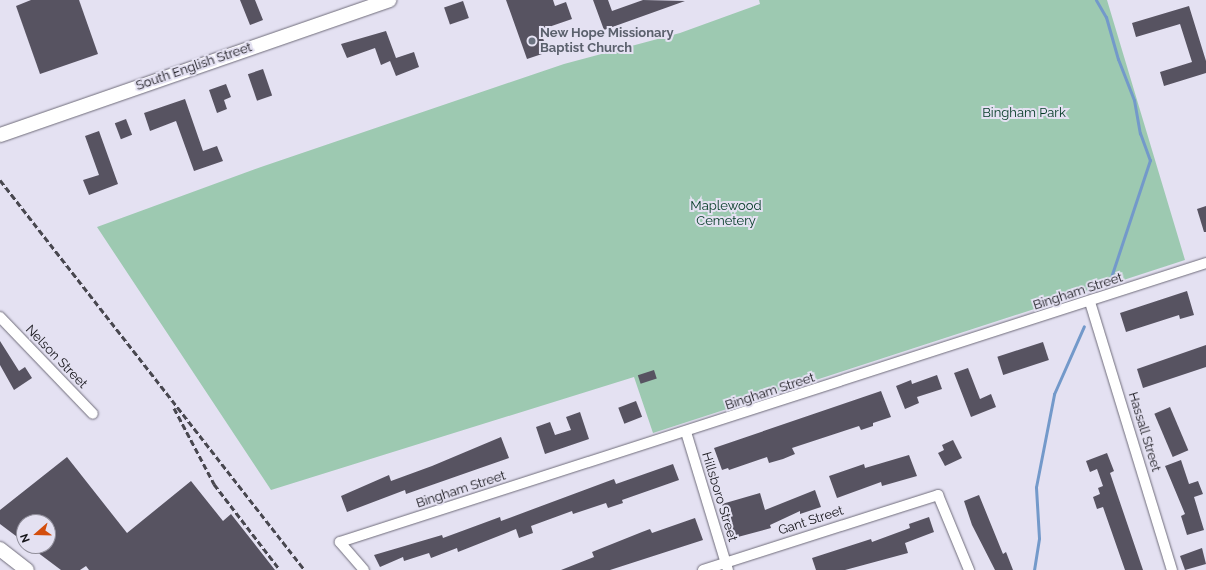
<!DOCTYPE html>
<html>
<head>
<meta charset="utf-8">
<style>
	body { margin:0 }
	#map { position:relative; width:1206px; height:570px; overflow:hidden; background:#e4e1f2; font-family:Raleway,sans-serif }
	div>[style] { position:absolute }
	[style*='--x'] { left:calc(var(--x)*1px); top:calc(var(--y)*1px); width:calc(var(--w)*1px); rotate:calc(var(--a)*1deg) }
	.green>* { inset:0; background:#9dc9b1 }
	.stream>* { height:3px; margin:-1.5px; padding:0 1.5px; transform-origin:1.5px; border-radius:1.5px; background:#7399ca }
	.building>* { inset:0; background:#575361; transform-origin:0 0 }
	.roads { filter:drop-shadow(0 0 1px #6f6c7a) drop-shadow(0 0 1px #6f6c7a) }
	.street>* { height:10px; margin:-5px; padding:0 5px; transform-origin:5px; border-radius:5px; background:#fff }
	.secondary>* { height:14px; margin:-7px; padding:0 7px; transform-origin:7px; border-radius:7px; background:#fff }
	.rail>* { height:3px; margin-top:-1.5px; transform-origin:0; background:repeating-linear-gradient(90deg,#48474f 0 6px,transparent 0 9px) }
	.dots>* { width:11px; height:11px; translate:-50% -50%; box-sizing:border-box; border:2px solid #e4e1f2; border-radius:50% }
	span { translate:-50% -50%; white-space:nowrap; text-align:center; line-height:1.15; -webkit-text-stroke:4px #e4e1f2; paint-order:stroke }
	.worship-label { font-size:13px; color:#5b616d; font-weight:700 }
	.left { translate:0 -50%; text-align:left }
	.street-label { font-size:13px; color:#151419 }
	.park-label { font-size:13px; color:#003823 }
	.north { position:absolute; left:16px; top:514px; width:40px; height:40px; box-sizing:border-box; background:#e4e1f2; border:1px solid #918f9b; border-radius:50%; rotate:250deg; font-size:11px; font-weight:700; line-height:16px; text-align:center; color:#151419 }
	.north::after { content:''; display:block; margin:auto; width:14px; height:18px; background:#d34e0d; clip-path:polygon(50% 0,100% 100%,50% 72%,0 100%) }
</style>
</head>
<body>
<div id="map">
	<div class="green">
		<div style="clip-path:polygon(759px 0,1107px 0,1185px 260px,653px 433px,634px 377px,271px 490px,97px 227px,261px 167px,564px 64px,680px 33px,760px 4px)"></div>
	</div>
	<div class="stream">
		<div style="--x:1096;--y:0;--w:20;--a:60"></div>
		<div style="--x:1106;--y:17;--w:44;--a:74.1"></div>
		<div style="--x:1118;--y:59;--w:44;--a:68.7"></div>
		<div style="--x:1134;--y:100;--w:34;--a:80"></div>
		<div style="--x:1140;--y:133;--w:29;--a:70"></div>
		<div style="--x:1150;--y:160;--w:123;--a:108.4"></div>
		<div style="--x:1034;--y:570;--w:32;--a:-81"></div>
		<div style="--x:1039;--y:538;--w:51;--a:-93.4"></div>
		<div style="--x:1036;--y:487;--w:95;--a:-79"></div>
		<div style="--x:1054;--y:394;--w:74;--a:-66.2"></div>
	</div>
	<div class="building">
		<div style="clip-path:polygon(31px 0,79px 0,98px 54px,40px 74px,16px 6px)"></div>
		<div style="clip-path:polygon(240px 0,255px 0,263px 20px,250px 25px)"></div>
		<div style="clip-path:polygon(506px 0,553px 0,555px 6px,566px 2px,572px 19px,540px 30px,548px 52px,527px 59px)"></div>
		<div style="clip-path:polygon(593px 0,608px 0,612px 11px,643px 0,685px 1px,604px 30px)"></div>
		<div style="left:463px;top:1px;width:18px;height:20px;rotate:71deg"></div>
		<div style="clip-path:polygon(1189px 6px,1206px 61px,1206px 73px,1164px 86px,1160px 72px,1192px 62px,1180px 24px,1136px 37px,1132px 23px)"></div>
		<div style="clip-path:polygon(386px 31px,396px 58px,414px 52px,419px 67px,396px 76px,390px 61px,381px 65px,375px 48px,347px 58px,341px 44px)"></div>
		<div style="left:263px;top:69px;width:28px;height:16px;rotate:71deg"></div>
		<div style="clip-path:polygon(226px 84px,231px 97px,224px 100px,227px 109px,217px 113px,209px 90px)"></div>
		<div style="clip-path:polygon(185px 99px,203px 151px,217px 146px,223px 161px,194px 171px,176px 121px,150px 131px,144px 113px)"></div>
		<div style="left:126px;top:119px;width:17px;height:12px;rotate:69deg"></div>
		<div style="clip-path:polygon(99px 131px,118px 184px,89px 195px,83px 180px,99px 175px,85px 136px)"></div>
		<div style="clip-path:polygon(1206px 206px,1206px 232px,1204px 232px,1197px 209px)"></div>
		<div style="clip-path:polygon(1187px 291px,1194px 315px,1180px 319px,1179px 315px,1126px 332px,1120px 313px)"></div>
		<div style="clip-path:polygon(0 341px,19px 371px,25px 367px,32px 378px,14px 390px,0 365px)"></div>
		<div style="left:1043px;top:342px;width:19px;height:48px;rotate:72deg"></div>
		<div style="clip-path:polygon(1206px 345px,1206px 367px,1143px 388px,1137px 369px)"></div>
		<div style="clip-path:polygon(968px 368px,980px 399px,991px 394px,996px 407px,971px 417px,954px 373px)"></div>
		<div style="left:654px;top:370px;width:9px;height:17px;rotate:72deg"></div>
		<div style="clip-path:polygon(937px 375px,942px 389px,917px 397px,919px 403px,905px 409px,896px 386px,911px 380px,912px 384px)"></div>
		<div style="clip-path:polygon(881px 391px,891px 417px,873px 423px,873px 426px,861px 430px,859px 426px,792px 448px,795px 454px,783px 459px,769px 463px,767px 457px,729px 470px,728px 468px,722px 470px,714px 448px)"></div>
		<div style="left:636px;top:401px;width:17px;height:19px;rotate:69deg"></div>
		<div style="left:1170px;top:407px;width:47px;height:17px;rotate:67deg"></div>
		<div style="clip-path:polygon(580px 412px,589px 439px,545px 454px,536px 427px,550px 422px,555px 435px,571px 430px,566px 417px)"></div>
		<div style="clip-path:polygon(501px 437px,509px 458px,406px 494px,405px 490px,347px 512px,341px 496px,389px 475px,391px 481px,432px 466px)"></div>
		<div style="clip-path:polygon(953px 440px,962px 458px,945px 466px,938px 453px,944px 450px,942px 445px)"></div>
		<div style="clip-path:polygon(1107px 453px,1114px 471px,1110px 473px,1143px 570px,1125px 570px,1103px 507px,1097px 509px,1093px 497px,1100px 494px,1098px 488px,1103px 486px,1097px 469px,1090px 472px,1086px 461px)"></div>
		<div style="clip-path:polygon(909px 455px,917px 476px,882px 486px,881px 482px,837px 498px,829px 476px,864px 464px,865px 468px)"></div>
		<div style="clip-path:polygon(67px 457px,127px 533px,191px 481px,223px 521px,231px 514px,275px 570px,89px 570px,86px 566px,80px 570px,61px 570px,29px 546px,48px 546px,48px 522px,24px 522px,24px 542px,0 524px,0 510px)"></div>
		<div style="clip-path:polygon(1181px 460px,1189px 484px,1198px 481px,1203px 494px,1194px 497px,1204px 530px,1187px 535px,1181px 516px,1185px 514px,1165px 466px)"></div>
		<div style="clip-path:polygon(673px 464px,679px 480px,622px 500px,623px 503px,608px 508px,606px 503px,573px 514px,572px 511px,531px 526px,533px 533px,519px 538px,516px 529px,458px 552px,457px 548px,431px 558px,429px 553px,404px 561px,403px 557px,380px 567px,374px 555px,442px 535px,443px 538px,500px 517px,501px 521px,614px 479px,616px 484px)"></div>
		<div style="clip-path:polygon(815px 490px,821px 507px,800px 514px,800px 511px,770px 525px,771px 528px,734px 538px,722px 504px,760px 493px,765px 510px)"></div>
		<div style="clip-path:polygon(979px 495px,1003px 554px,1006px 552px,1013px 570px,995px 570px,972px 525px,964px 501px)"></div>
		<div style="clip-path:polygon(929px 517px,934px 532px,905px 543px,908px 553px,845px 570px,816px 570px,812px 558px,871px 539px,872px 542px,910px 528px,909px 524px)"></div>
		<div style="clip-path:polygon(695px 518px,703px 540px,610px 570px,561px 570px,594px 557px,592px 552px,642px 532px,650px 529px,652px 533px)"></div>
		<div style="clip-path:polygon(1202px 548px,1206px 564px,1185px 570px,1180px 556px)"></div>
	</div>
	<div class="roads">
		<div class="street">
			<div style="--x:1090;--y:302;--w:280;--a:73"></div>
			<div style="--x:0;--y:317;--w:134;--a:46.2"></div>
			<div style="--x:686;--y:432;--w:144;--a:73.1"></div>
			<div style="--x:364;--y:570;--w:37;--a:-131"></div>
			<div style="--x:340;--y:542;--w:910;--a:-17.86"></div>
			<div style="--x:703;--y:570;--w:247;--a:-17.7"></div>
			<div style="--x:938;--y:495;--w:81;--a:67.5"></div>
		</div>
		<div class="secondary">
			<div style="--x:0;--y:135;--w:412;--a:-19.1"></div>
			<div style="--x:0;--y:549;--w:34;--a:38"></div>
		</div>
	</div>
	<div class="rail">
		<div style="--x:0;--y:180;--w:495;--a:52"></div>
		<div style="--x:174;--y:408;--w:86;--a:62.2"></div>
		<div style="--x:214;--y:484;--w:108;--a:52.5"></div>
	</div>
	<div class="dots">
		<div style="left:532px;top:41px;background:#6b7280"></div>
	</div>
	<div class="worship-label">
		<span class="left" style="left:540px;top:41px">New Hope Missionary<br>Baptist Church</span>
	</div>
	<div class="street-label">
		<span style="left:194px;top:67px;rotate:-19deg">South English Street</span>
		<span style="left:1078px;top:292px;rotate:-18deg">Bingham Street</span>
		<span style="left:56px;top:357px;rotate:46deg">Nelson Street</span>
		<span style="left:770px;top:392px;rotate:-18deg">Bingham Street</span>
		<span style="left:1144px;top:432px;rotate:73deg">Hassall Street</span>
		<span style="left:461px;top:490px;rotate:-18deg">Bingham Street</span>
		<span style="left:719px;top:497px;rotate:73deg">Hillsboro Street</span>
		<span style="left:811px;top:521px;rotate:-18deg">Gant Street</span>
	</div>
	<div class="park-label">
		<span style="left:1024px;top:113px">Bingham Park</span>
		<span style="left:726px;top:214px">Maplewood<br>Cemetery</span>
	</div>
	<div class="north">N</div>
</div>
</body>
</html>
